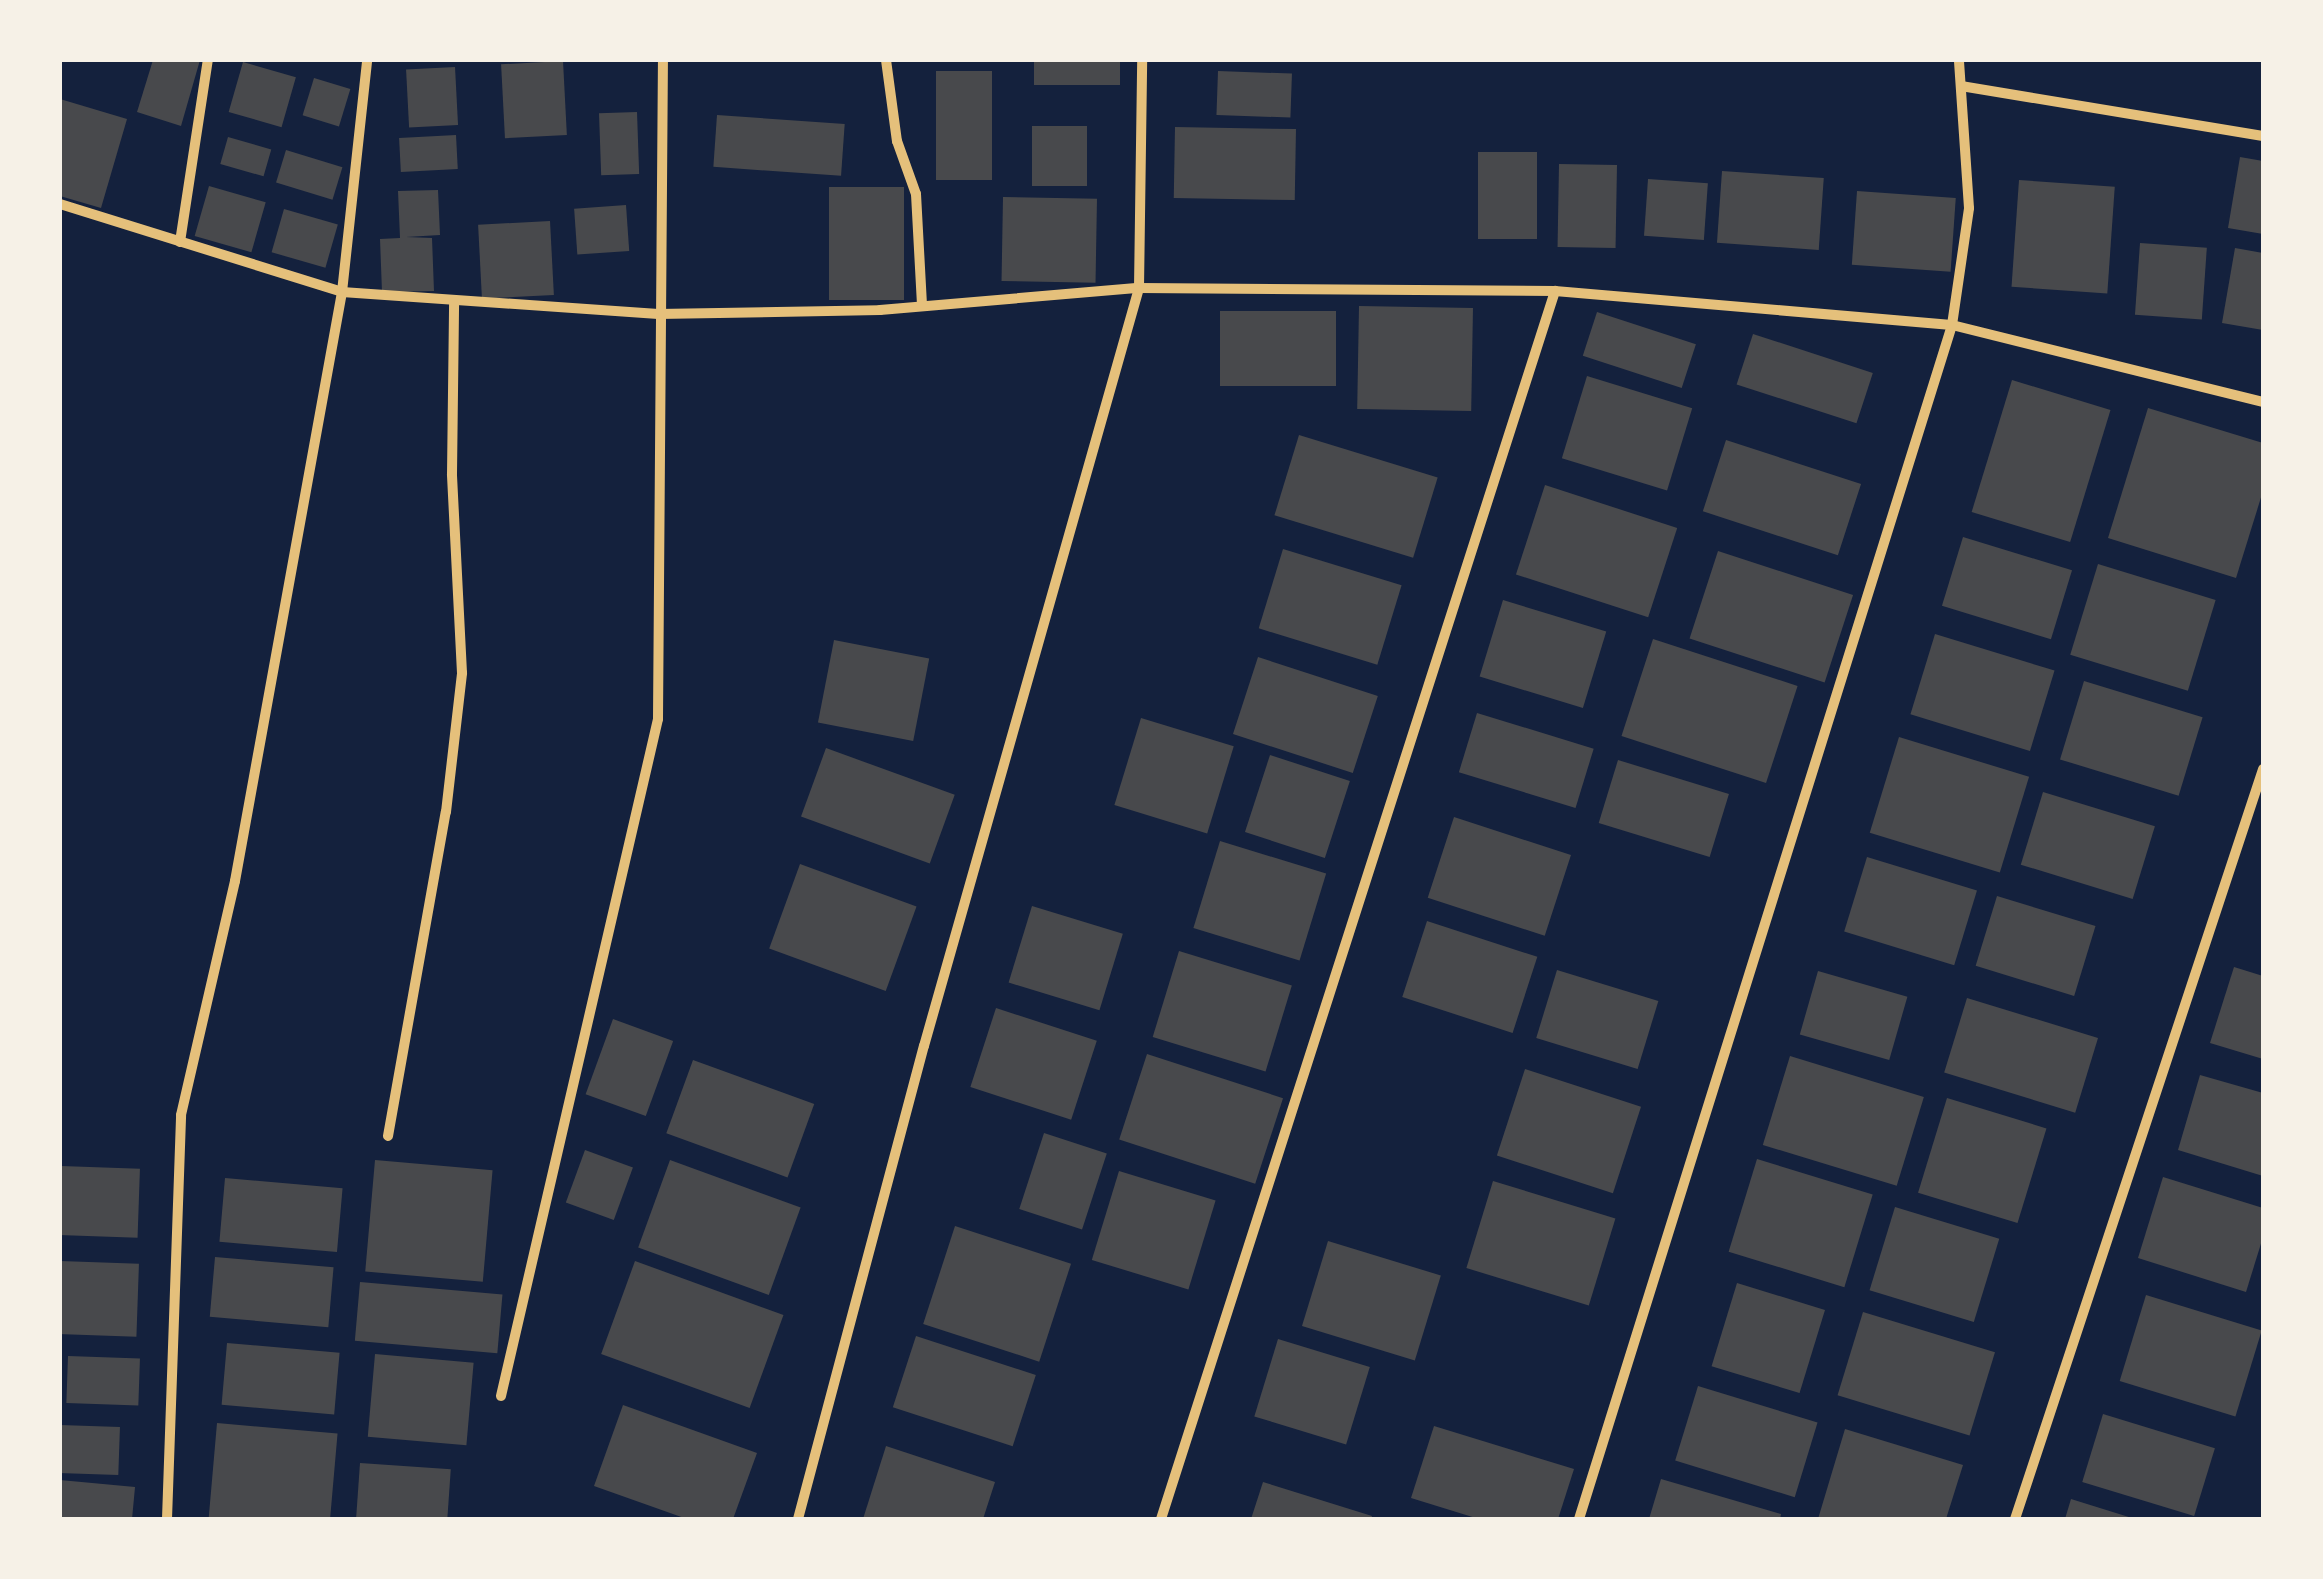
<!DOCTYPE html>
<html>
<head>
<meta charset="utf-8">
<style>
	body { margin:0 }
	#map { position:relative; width:2323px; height:1579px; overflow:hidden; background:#14213d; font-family:Ubuntu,sans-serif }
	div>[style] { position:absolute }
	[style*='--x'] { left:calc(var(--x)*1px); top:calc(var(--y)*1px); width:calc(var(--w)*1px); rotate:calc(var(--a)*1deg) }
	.building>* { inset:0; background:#48494c; transform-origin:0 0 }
	.minor>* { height:10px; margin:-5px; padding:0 5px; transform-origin:5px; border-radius:5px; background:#e5c07b }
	span { translate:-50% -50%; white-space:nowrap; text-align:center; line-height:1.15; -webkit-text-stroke:9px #f6f1e7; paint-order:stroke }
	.frame { position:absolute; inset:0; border:62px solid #f6f1e7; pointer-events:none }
</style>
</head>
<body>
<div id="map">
	<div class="building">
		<div style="clip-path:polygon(153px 60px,200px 60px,181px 126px,137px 112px)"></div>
		<div style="left:1034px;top:60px;width:86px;height:25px"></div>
		<div style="left:563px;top:61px;width:74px;height:62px;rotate:87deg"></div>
		<div style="left:243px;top:62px;width:55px;height:52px;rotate:16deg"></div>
		<div style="left:455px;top:67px;width:58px;height:49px;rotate:87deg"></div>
		<div style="left:936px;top:71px;width:56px;height:109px"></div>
		<div style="left:1218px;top:71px;width:74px;height:44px;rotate:2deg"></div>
		<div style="left:314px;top:78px;width:38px;height:39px;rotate:17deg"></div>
		<div style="clip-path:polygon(60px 99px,127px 119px,101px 208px,60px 196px)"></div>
		<div style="left:637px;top:112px;width:62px;height:38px;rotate:88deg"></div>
		<div style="left:717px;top:115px;width:128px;height:52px;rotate:4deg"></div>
		<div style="left:1032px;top:126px;width:55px;height:60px"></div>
		<div style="left:1175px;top:127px;width:121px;height:71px;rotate:1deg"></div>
		<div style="left:456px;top:135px;width:34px;height:57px;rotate:87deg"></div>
		<div style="left:228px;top:137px;width:45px;height:28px;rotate:16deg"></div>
		<div style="left:286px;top:150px;width:59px;height:34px;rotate:17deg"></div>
		<div style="left:1478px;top:152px;width:59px;height:87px"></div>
		<div style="clip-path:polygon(2240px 157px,2263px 161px,2263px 234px,2228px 228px)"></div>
		<div style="left:1559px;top:164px;width:58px;height:83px;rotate:1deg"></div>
		<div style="left:1722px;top:171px;width:102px;height:72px;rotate:4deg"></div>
		<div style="left:1648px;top:179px;width:60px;height:57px;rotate:4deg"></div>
		<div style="left:2019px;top:180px;width:96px;height:107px;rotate:4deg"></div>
		<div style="left:209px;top:186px;width:59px;height:52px;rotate:16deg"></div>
		<div style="left:829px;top:187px;width:75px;height:113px"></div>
		<div style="clip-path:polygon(438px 190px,440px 235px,406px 237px,432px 238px,434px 291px,382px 292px,380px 239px,400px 238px,398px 191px)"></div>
		<div style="left:1857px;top:191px;width:99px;height:74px;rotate:4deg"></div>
		<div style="left:1003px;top:197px;width:94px;height:84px;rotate:1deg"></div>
		<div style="left:626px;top:205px;width:46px;height:52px;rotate:86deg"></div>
		<div style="left:284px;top:209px;width:56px;height:45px;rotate:16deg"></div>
		<div style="left:550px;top:221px;width:74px;height:72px;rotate:87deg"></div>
		<div style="left:2140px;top:243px;width:67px;height:72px;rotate:4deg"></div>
		<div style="clip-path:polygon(2235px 248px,2263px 253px,2263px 330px,2222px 323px)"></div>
		<div style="left:1359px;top:306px;width:114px;height:103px;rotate:1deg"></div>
		<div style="left:1220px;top:311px;width:116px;height:75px"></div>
		<div style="left:1597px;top:312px;width:104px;height:46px;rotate:18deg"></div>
		<div style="left:1753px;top:334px;width:126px;height:53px;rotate:18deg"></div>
		<div style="left:1587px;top:376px;width:110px;height:86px;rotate:17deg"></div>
		<div style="left:2012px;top:380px;width:103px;height:138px;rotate:17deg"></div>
		<div style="clip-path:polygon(2148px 408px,2263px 443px,2263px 491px,2236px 578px,2108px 538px)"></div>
		<div style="left:1299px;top:435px;width:145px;height:84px;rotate:17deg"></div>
		<div style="left:1726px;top:440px;width:142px;height:75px;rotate:18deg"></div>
		<div style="left:1545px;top:485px;width:139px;height:94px;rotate:18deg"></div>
		<div style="left:1963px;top:537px;width:114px;height:72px;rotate:17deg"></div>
		<div style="left:1283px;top:549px;width:124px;height:83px;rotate:17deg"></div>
		<div style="left:1718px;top:551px;width:142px;height:92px;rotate:18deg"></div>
		<div style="left:2098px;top:564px;width:123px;height:95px;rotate:17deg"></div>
		<div style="left:1503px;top:600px;width:108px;height:80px;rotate:17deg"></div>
		<div style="left:1935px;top:634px;width:125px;height:84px;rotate:17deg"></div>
		<div style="left:1653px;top:639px;width:152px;height:102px;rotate:18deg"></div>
		<div style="left:834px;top:640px;width:97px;height:84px;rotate:11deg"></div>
		<div style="left:1258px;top:657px;width:126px;height:81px;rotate:18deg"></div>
		<div style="left:2084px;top:681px;width:124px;height:82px;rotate:17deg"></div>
		<div style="left:1477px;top:713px;width:122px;height:62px;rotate:17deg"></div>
		<div style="left:1141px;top:718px;width:97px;height:91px;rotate:17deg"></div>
		<div style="left:1899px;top:737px;width:136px;height:100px;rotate:17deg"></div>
		<div style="left:826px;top:748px;width:137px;height:73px;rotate:20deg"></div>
		<div style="left:1270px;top:755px;width:84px;height:81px;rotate:18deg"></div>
		<div style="left:1618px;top:760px;width:116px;height:66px;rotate:17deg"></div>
		<div style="left:2043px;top:792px;width:117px;height:76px;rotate:17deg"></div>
		<div style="left:1454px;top:817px;width:123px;height:85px;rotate:18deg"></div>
		<div style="left:1220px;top:841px;width:111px;height:91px;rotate:17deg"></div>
		<div style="left:1867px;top:857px;width:115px;height:78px;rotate:17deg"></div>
		<div style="left:800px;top:864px;width:124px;height:90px;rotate:20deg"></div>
		<div style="left:1997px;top:896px;width:103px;height:73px;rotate:17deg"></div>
		<div style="left:1032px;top:906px;width:95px;height:80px;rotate:17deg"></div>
		<div style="left:1427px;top:921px;width:116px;height:80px;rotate:18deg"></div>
		<div style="left:1179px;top:951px;width:118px;height:90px;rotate:17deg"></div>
		<div style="clip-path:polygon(2234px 967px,2263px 976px,2263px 1059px,2210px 1043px)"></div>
		<div style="left:1557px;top:970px;width:106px;height:71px;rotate:17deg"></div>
		<div style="left:1818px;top:971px;width:93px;height:66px;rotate:16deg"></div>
		<div style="left:1967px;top:998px;width:137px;height:78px;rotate:17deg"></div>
		<div style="left:996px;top:1008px;width:106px;height:83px;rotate:18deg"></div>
		<div style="left:613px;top:1019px;width:64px;height:80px;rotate:20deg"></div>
		<div style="left:1147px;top:1054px;width:143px;height:90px;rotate:18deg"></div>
		<div style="left:1790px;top:1056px;width:140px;height:93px;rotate:17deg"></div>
		<div style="left:693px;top:1060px;width:129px;height:78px;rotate:20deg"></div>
		<div style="left:1525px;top:1069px;width:122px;height:91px;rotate:18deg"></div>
		<div style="clip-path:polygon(2200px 1075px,2263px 1093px,2263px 1176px,2178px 1150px)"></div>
		<div style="left:1947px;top:1098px;width:104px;height:99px;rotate:17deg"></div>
		<div style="left:1044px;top:1133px;width:66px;height:80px;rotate:18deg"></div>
		<div style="left:585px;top:1150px;width:51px;height:56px;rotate:20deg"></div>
		<div style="left:1757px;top:1159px;width:121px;height:97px;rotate:17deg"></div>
		<div style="left:375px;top:1160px;width:118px;height:112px;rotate:5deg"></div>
		<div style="left:670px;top:1160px;width:139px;height:93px;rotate:20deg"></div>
		<div style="left:61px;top:1166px;width:79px;height:69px;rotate:2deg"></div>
		<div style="left:1119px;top:1171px;width:101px;height:93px;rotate:17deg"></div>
		<div style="clip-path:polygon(2163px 1177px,2263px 1208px,2263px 1237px,2246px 1292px,2138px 1258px)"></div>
		<div style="left:225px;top:1178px;width:118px;height:64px;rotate:5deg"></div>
		<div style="left:1493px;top:1181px;width:128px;height:91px;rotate:17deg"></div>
		<div style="left:1895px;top:1207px;width:109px;height:87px;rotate:17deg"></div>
		<div style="left:955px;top:1226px;width:122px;height:103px;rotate:18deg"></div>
		<div style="left:1328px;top:1241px;width:118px;height:89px;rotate:17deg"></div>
		<div style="left:215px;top:1257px;width:119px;height:60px;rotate:5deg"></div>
		<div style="left:60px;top:1261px;width:79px;height:73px;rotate:2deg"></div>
		<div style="left:635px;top:1261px;width:158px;height:99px;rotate:20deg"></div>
		<div style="left:360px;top:1282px;width:143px;height:59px;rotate:5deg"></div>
		<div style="left:1737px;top:1283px;width:92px;height:87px;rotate:17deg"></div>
		<div style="left:2146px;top:1295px;width:121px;height:90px;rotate:17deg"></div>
		<div style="left:1863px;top:1312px;width:138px;height:87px;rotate:17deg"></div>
		<div style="left:916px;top:1336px;width:126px;height:75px;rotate:18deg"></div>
		<div style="left:1278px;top:1339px;width:96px;height:81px;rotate:17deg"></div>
		<div style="left:227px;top:1343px;width:113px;height:62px;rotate:5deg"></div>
		<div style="left:375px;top:1354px;width:99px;height:83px;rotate:5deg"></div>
		<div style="left:68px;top:1356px;width:72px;height:47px;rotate:2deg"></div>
		<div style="left:1698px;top:1386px;width:125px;height:78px;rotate:17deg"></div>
		<div style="clip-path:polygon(623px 1405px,757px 1453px,733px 1519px,687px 1519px,594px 1486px)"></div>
		<div style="left:2103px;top:1414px;width:117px;height:71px;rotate:17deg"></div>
		<div style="left:217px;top:1423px;width:121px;height:96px;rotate:5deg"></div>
		<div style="left:60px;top:1425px;width:60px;height:48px;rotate:2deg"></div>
		<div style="clip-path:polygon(1434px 1426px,1574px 1469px,1558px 1519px,1479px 1519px,1411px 1498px)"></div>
		<div style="clip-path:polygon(1845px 1429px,1963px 1465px,1946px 1519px,1818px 1519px)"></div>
		<div style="clip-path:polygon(886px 1446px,995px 1482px,983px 1519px,863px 1519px)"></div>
		<div style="left:360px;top:1463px;width:91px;height:56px;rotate:4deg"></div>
		<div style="clip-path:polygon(1661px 1479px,1781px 1514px,1780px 1519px,1649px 1519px)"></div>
		<div style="clip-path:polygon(60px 1480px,135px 1487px,132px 1519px,60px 1519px)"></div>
		<div style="clip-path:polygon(1263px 1482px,1372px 1516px,1371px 1519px,1251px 1519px)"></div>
		<div style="clip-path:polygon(2071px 1499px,2132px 1518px,2132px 1519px,2065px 1519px)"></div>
	</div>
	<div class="minor">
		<div style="--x:886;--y:60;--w:82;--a:82.3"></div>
		<div style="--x:897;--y:141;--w:56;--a:70.3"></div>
		<div style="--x:916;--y:194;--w:112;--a:86.9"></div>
		<div style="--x:1961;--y:86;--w:306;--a:9.4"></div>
		<div style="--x:60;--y:204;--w:295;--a:17.3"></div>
		<div style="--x:342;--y:292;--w:317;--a:4"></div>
		<div style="--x:658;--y:314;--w:222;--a:-1"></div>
		<div style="--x:880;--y:310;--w:260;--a:-4.9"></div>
		<div style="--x:1139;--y:288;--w:416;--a:0.4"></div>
		<div style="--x:1555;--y:291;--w:398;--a:4.9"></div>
		<div style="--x:1952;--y:325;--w:320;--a:13.9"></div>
		<div style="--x:180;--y:242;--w:184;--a:-81.3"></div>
		<div style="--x:388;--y:1136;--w:329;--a:-79.9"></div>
		<div style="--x:446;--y:812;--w:140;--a:-83.4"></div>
		<div style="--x:462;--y:673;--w:199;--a:-92.9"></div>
		<div style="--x:452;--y:474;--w:174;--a:-89.3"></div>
		<div style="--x:501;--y:1396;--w:695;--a:-76.94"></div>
		<div style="--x:658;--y:719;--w:659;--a:-89.57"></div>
		<div style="--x:167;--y:1519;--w:404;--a:-88"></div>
		<div style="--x:181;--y:1115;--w:240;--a:-77"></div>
		<div style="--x:235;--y:881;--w:599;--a:-79.7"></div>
		<div style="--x:342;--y:292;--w:233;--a:-83.8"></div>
		<div style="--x:798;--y:1519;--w:489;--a:-75.1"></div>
		<div style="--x:924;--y:1046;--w:788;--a:-74.16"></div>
		<div style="--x:1139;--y:288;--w:228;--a:-89.2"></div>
		<div style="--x:1161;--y:1519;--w:1290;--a:-72.21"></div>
		<div style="--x:1579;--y:1519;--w:1251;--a:-72.65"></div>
		<div style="--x:1952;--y:325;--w:118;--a:-81.7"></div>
		<div style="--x:1969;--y:208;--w:148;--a:-93.9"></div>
		<div style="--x:2015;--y:1519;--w:790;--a:-71.7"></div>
	</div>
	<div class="frame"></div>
</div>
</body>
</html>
